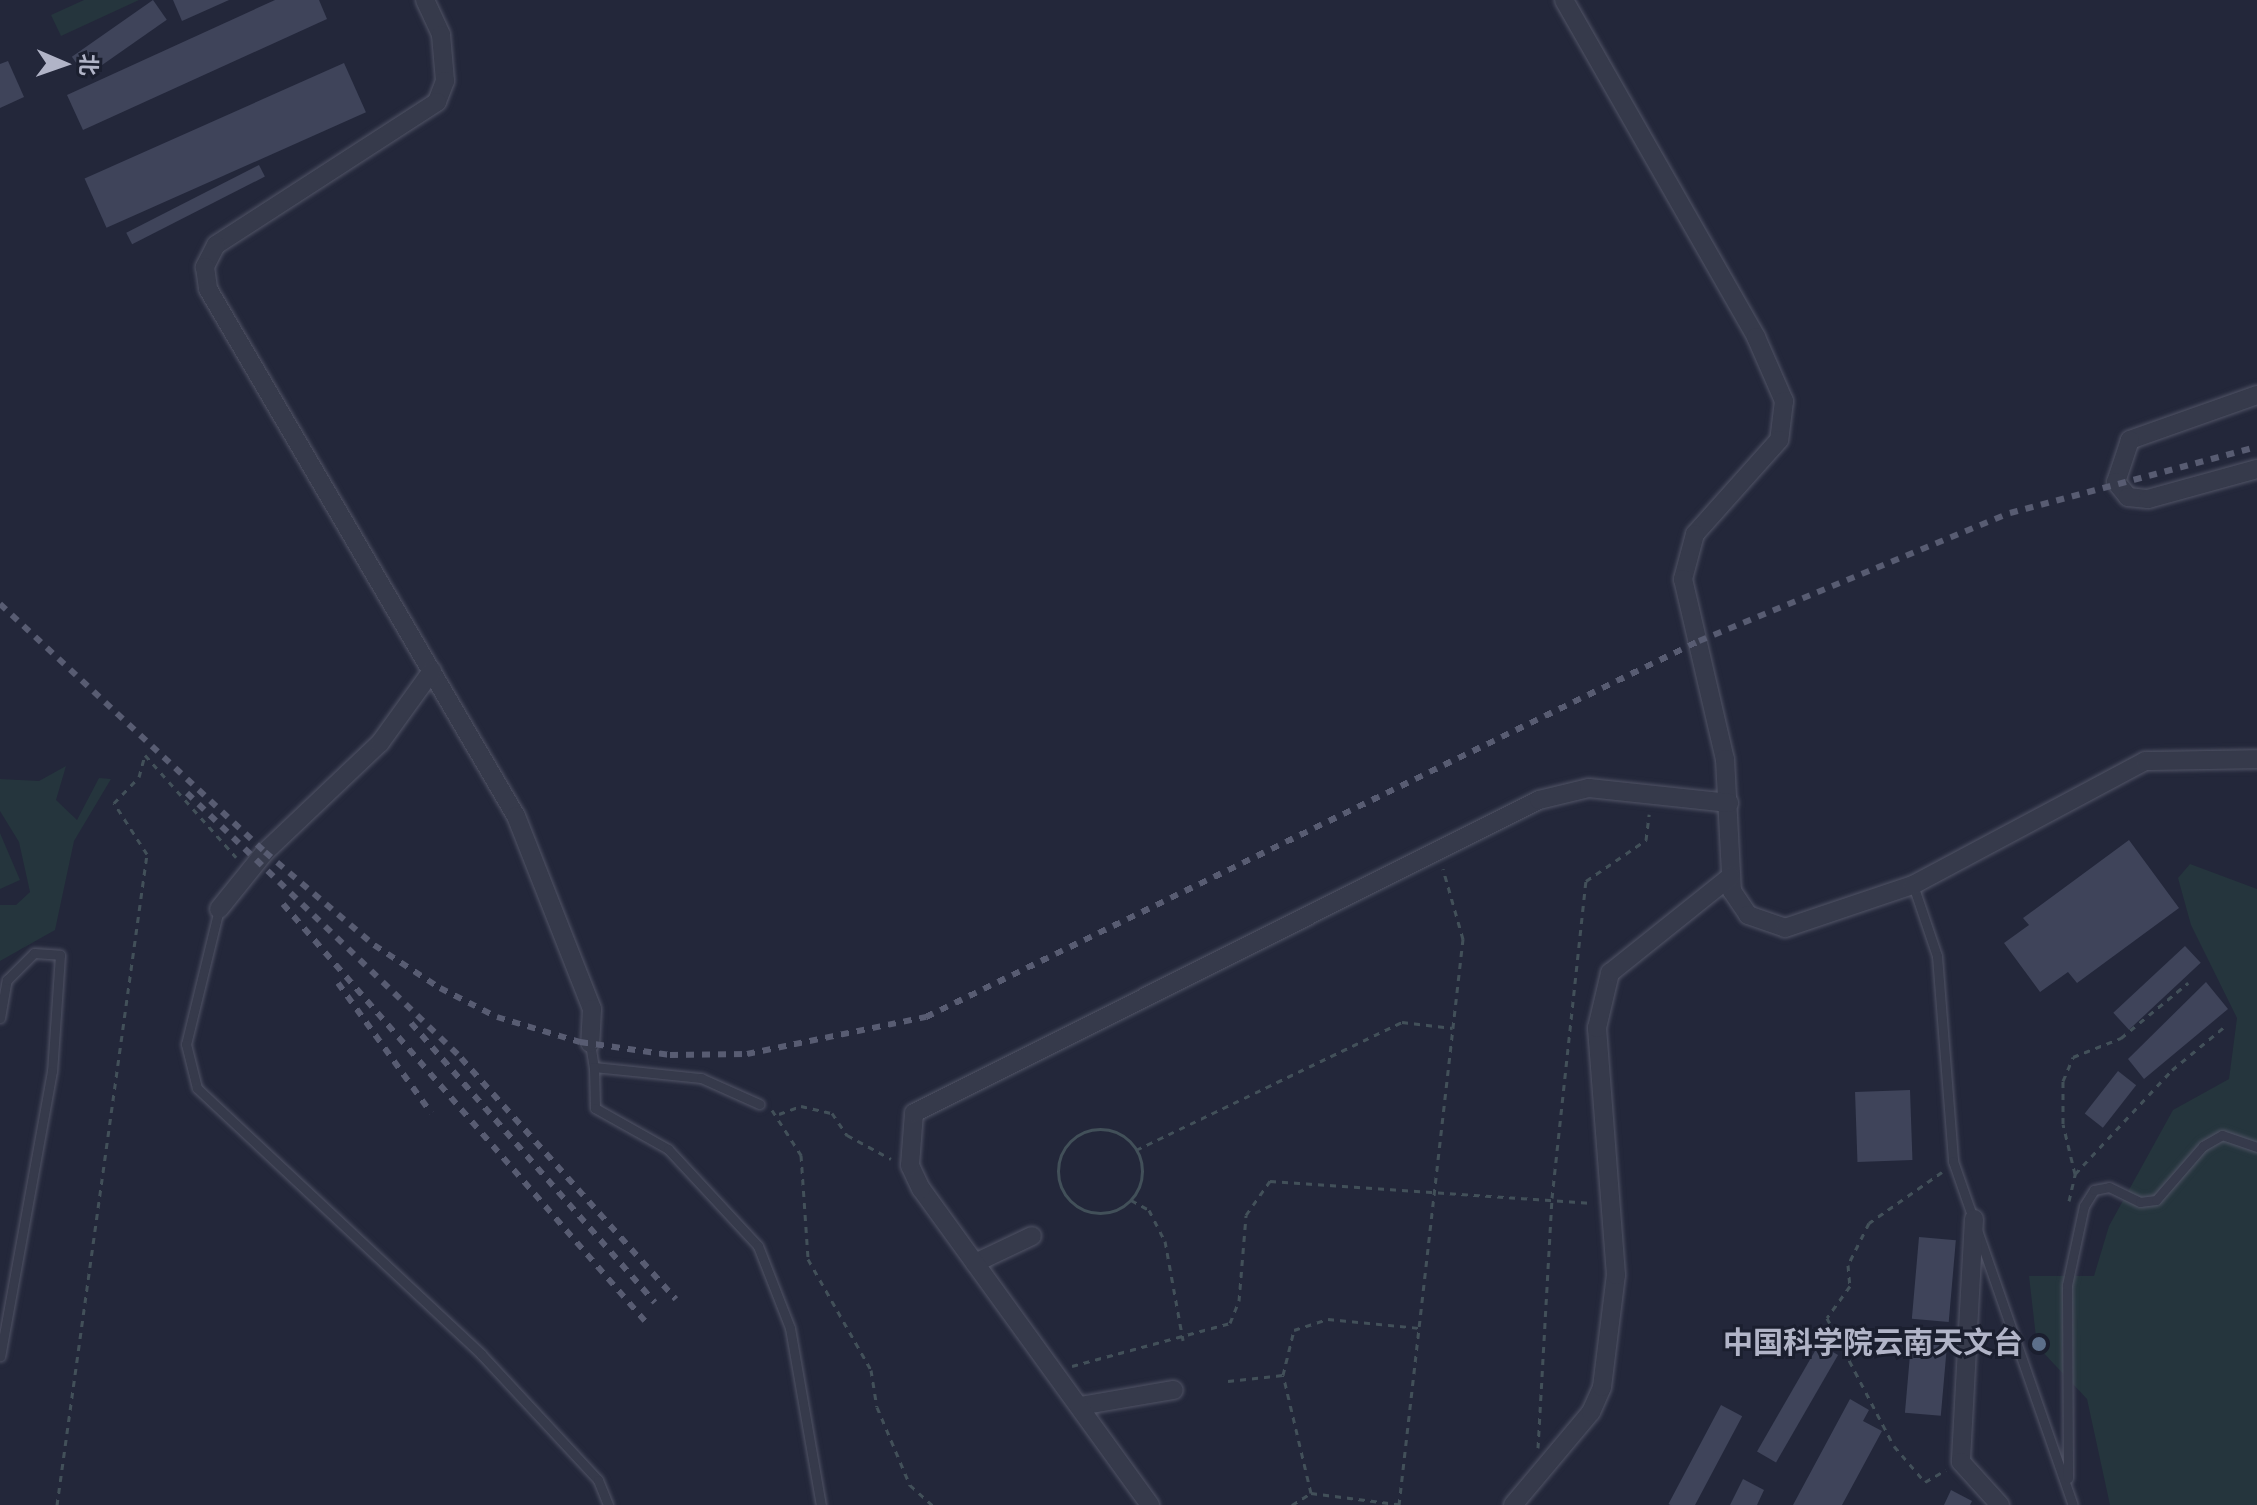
<!DOCTYPE html>
<html>
<head>
<meta charset="utf-8">
<style>
	body { margin:0 }
	#map { position:relative; width:2257px; height:1505px; overflow:hidden; background:#23273a; font-family:Signika,"Noto Sans SC",sans-serif }
	div>[style] { position:absolute }
	[style*='--x'] { left:calc(var(--x)*1px); top:calc(var(--y)*1px); width:calc(var(--w)*1px); rotate:calc(var(--a)*1deg) }
	.green>* { inset:0; background:#25353d }
	.building>* { inset:0; background:#3f445a; transform-origin:0 0 }
	.path>* { height:3px; margin-top:-1.5px; transform-origin:0; background:repeating-linear-gradient(90deg,#425059 0 6px,transparent 0 12px) }
	.path>.ring { margin:-1.5px; padding:0; box-sizing:content-box; background:none; border:3px solid #425059; border-radius:50% }
	.roads { filter:drop-shadow(0 0 2px #515466) drop-shadow(0 0 2px #515466) }
	.lane>* { height:9px; margin:-4.5px; padding:0 4.5px; transform-origin:4.5px; border-radius:4.5px; background:#363a4b }
	.street>* { height:18px; margin:-9px; padding:0 9px; transform-origin:9px; border-radius:9px; background:#363a4b }
	.rail>* { height:6px; margin-top:-3px; transform-origin:0; background:repeating-linear-gradient(90deg,#585c72 0 8px,transparent 0 16px) }
	.dots>* { width:22px; height:22px; translate:-50% -50%; box-sizing:border-box; border:4px solid #1b1f2f; border-radius:50% }
	span { translate:-50% -50%; white-space:nowrap; text-align:center; line-height:1.15; -webkit-text-stroke:6px #1b1f2f; paint-order:stroke }
	.poi-label { font-size:30px; color:#b1b4c7; font-weight:700 }
	.right { translate:-100% -50%; text-align:right }
	.north { position:absolute; left:24px; top:24px; width:80px; height:80px; -webkit-text-stroke:6px #1b1f2f; paint-order:stroke; rotate:92deg; font-size:22px; font-weight:700; line-height:32px; text-align:center; color:#b1b4c7 }
	.north::after { content:''; display:block; margin:auto; width:28px; height:36px; background:#b1b4c7; clip-path:polygon(50% 0,100% 100%,50% 72%,0 100%) }
</style>
</head>
<body>
<div id="map">
	<div class="green">
		<div style="clip-path:polygon(84px 0,139px 0,61px 36px,51px 15px)"></div>
		<div style="clip-path:polygon(66px 766px,56px 800px,77px 820px,99px 778px,111px 779px,74px 841px,55px 930px,0 961px,0 905px,16px 905px,30px 892px,19px 842px,0 811px,0 779px,39px 781px)"></div>
		<div style="clip-path:polygon(0 833px,20px 880px,0 889px)"></div>
		<div style="clip-path:polygon(2190px 864px,2257px 889px,2257px 1505px,2110px 1505px,2087px 1399px,2037px 1346px,2029px 1276px,2094px 1276px,2109px 1226px,2173px 1110px,2229px 1079px,2237px 1018px,2191px 925px,2178px 878px)"></div>
	</div>
	<div class="building">
		<div style="left:153px;top:0;width:24px;height:99px;rotate:55deg"></div>
		<div style="clip-path:polygon(173px 0,229px 0,182px 21px)"></div>
		<div style="clip-path:polygon(275px 0,319px 0,327px 19px,83px 130px,67px 95px)"></div>
		<div style="clip-path:polygon(8px 61px,24px 97px,0 108px,0 64px)"></div>
		<div style="left:344px;top:63px;width:54px;height:284px;rotate:66deg"></div>
		<div style="left:259px;top:165px;width:13px;height:149px;rotate:63deg"></div>
		<div style="clip-path:polygon(2129px 840px,2179px 908px,2077px 983px,2068px 972px,2040px 992px,2004px 943px,2029px 925px,2023px 918px)"></div>
		<div style="left:2185px;top:946px;width:23px;height:98px;rotate:47deg"></div>
		<div style="clip-path:polygon(2206px 982px,2228px 1009px,2144px 1079px,2128px 1059px)"></div>
		<div style="left:2118px;top:1071px;width:23px;height:54px;rotate:38deg"></div>
		<div style="left:1910px;top:1090px;width:70px;height:55px;rotate:88deg"></div>
		<div style="left:1919px;top:1237px;width:37px;height:82px;rotate:5deg"></div>
		<div style="left:1912px;top:1332px;width:36px;height:81px;rotate:5deg"></div>
		<div style="left:1819px;top:1344px;width:22px;height:124px;rotate:30deg"></div>
		<div style="clip-path:polygon(1850px 1399px,1869px 1410px,1863px 1421px,1882px 1431px,1842px 1505px,1793px 1505px)"></div>
		<div style="left:1721px;top:1405px;width:24px;height:112px;rotate:28deg"></div>
		<div style="clip-path:polygon(1743px 1479px,1764px 1490px,1757px 1505px,1730px 1505px)"></div>
		<div style="clip-path:polygon(1951px 1490px,1972px 1501px,1970px 1505px,1944px 1505px)"></div>
	</div>
	<div class="path">
		<div style="--x:145;--y:755;--w:137;--a:48.3"></div>
		<div style="--x:772;--y:1110;--w:54;--a:57.2"></div>
		<div style="--x:801;--y:1155;--w:104;--a:86.1"></div>
		<div style="--x:808;--y:1259;--w:128;--a:60.4"></div>
		<div style="--x:871;--y:1370;--w:37;--a:81"></div>
		<div style="--x:877;--y:1407;--w:85;--a:67.1"></div>
		<div style="--x:910;--y:1485;--w:30;--a:42"></div>
		<div style="--x:779;--y:1114;--w:23;--a:-20"></div>
		<div style="--x:801;--y:1106;--w:32;--a:13"></div>
		<div style="--x:832;--y:1113;--w:27;--a:56"></div>
		<div style="--x:847;--y:1135;--w:50;--a:28.6"></div>
		<div class="ring" style="left:1058px;top:1129px;width:81px;height:81px"></div>
		<div style="--x:1136;--y:1150;--w:295;--a:-25.7"></div>
		<div style="--x:1402;--y:1022;--w:51;--a:6.7"></div>
		<div style="--x:1942;--y:1172;--w:89;--a:145.1"></div>
		<div style="--x:1869;--y:1223;--w:47;--a:116.6"></div>
		<div style="--x:1848;--y:1265;--w:21;--a:85"></div>
		<div style="--x:1850;--y:1286;--w:39;--a:126"></div>
		<div style="--x:1827;--y:1318;--w:144;--a:62.4"></div>
		<div style="--x:1894;--y:1446;--w:48;--a:49.3"></div>
		<div style="--x:1925;--y:1482;--w:24;--a:-30"></div>
		<div style="--x:2075;--y:1174;--w:51;--a:-103.5"></div>
		<div style="--x:2063;--y:1124;--w:43;--a:-90"></div>
		<div style="--x:2063;--y:1081;--w:26;--a:-67"></div>
		<div style="--x:2073;--y:1057;--w:52;--a:-21.6"></div>
		<div style="--x:2121;--y:1038;--w:87;--a:-39.4"></div>
		<div style="--x:1131;--y:1200;--w:21;--a:29"></div>
		<div style="--x:1149;--y:1210;--w:35;--a:63"></div>
		<div style="--x:1165;--y:1241;--w:101;--a:79.7"></div>
		<div style="--x:2069;--y:1201;--w:28;--a:-77"></div>
		<div style="--x:2075;--y:1174;--w:142;--a:-47"></div>
		<div style="--x:2172;--y:1070;--w:67;--a:-39.6"></div>
		<div style="--x:1072;--y:1366;--w:164;--a:-15.2"></div>
		<div style="--x:1230;--y:1323;--w:24;--a:-68"></div>
		<div style="--x:1239;--y:1301;--w:86;--a:-85.3"></div>
		<div style="--x:1246;--y:1215;--w:42;--a:-54.8"></div>
		<div style="--x:1270;--y:1181;--w:323;--a:3.9"></div>
		<div style="--x:1228;--y:1381;--w:55;--a:-6.2"></div>
		<div style="--x:1538;--y:1448;--w:250;--a:-86.8"></div>
		<div style="--x:1552;--y:1198;--w:319;--a:-83.9"></div>
		<div style="--x:1586;--y:881;--w:73;--a:-34.3"></div>
		<div style="--x:1646;--y:840;--w:26;--a:-83"></div>
		<div style="--x:1311;--y:1493;--w:121;--a:-103.3"></div>
		<div style="--x:1283;--y:1375;--w:46;--a:-76.3"></div>
		<div style="--x:1294;--y:1330;--w:36;--a:-18"></div>
		<div style="--x:1328;--y:1319;--w:91;--a:5.6"></div>
		<div style="--x:57;--y:1505;--w:657;--a:-82.13"></div>
		<div style="--x:147;--y:854;--w:61;--a:-122.9"></div>
		<div style="--x:114;--y:803;--w:36;--a:-46"></div>
		<div style="--x:139;--y:777;--w:23;--a:-75"></div>
		<div style="--x:1292;--y:1505;--w:22;--a:-32"></div>
		<div style="--x:1311;--y:1493;--w:94;--a:7.4"></div>
		<div style="--x:1399;--y:1505;--w:570;--a:-83.55"></div>
		<div style="--x:1463;--y:939;--w:73;--a:-105.9"></div>
	</div>
	<div class="roads">
		<div class="lane">
			<div style="--x:1913;--y:885;--w:75;--a:71.3"></div>
			<div style="--x:1937;--y:956;--w:206;--a:85.5"></div>
			<div style="--x:1953;--y:1161;--w:364;--a:70.8"></div>
			<div style="--x:219;--y:909;--w:139;--a:103.7"></div>
			<div style="--x:186;--y:1044;--w:45;--a:76"></div>
			<div style="--x:197;--y:1088;--w:389;--a:43.1"></div>
			<div style="--x:481;--y:1354;--w:172;--a:47.1"></div>
			<div style="--x:598;--y:1480;--w:27;--a:68"></div>
			<div style="--x:0;--y:1018;--w:39;--a:-80"></div>
			<div style="--x:7;--y:980;--w:38;--a:-45"></div>
			<div style="--x:34;--y:953;--w:26;--a:4"></div>
			<div style="--x:60;--y:955;--w:116;--a:93.9"></div>
			<div style="--x:52;--y:1071;--w:290;--a:100.3"></div>
			<div style="--x:590;--y:1043;--w:24;--a:81"></div>
			<div style="--x:594;--y:1067;--w:108;--a:5.9"></div>
			<div style="--x:701;--y:1078;--w:64;--a:24.1"></div>
			<div style="--x:594;--y:1067;--w:41;--a:88.6"></div>
			<div style="--x:595;--y:1108;--w:84;--a:29.3"></div>
			<div style="--x:668;--y:1149;--w:132;--a:47.1"></div>
			<div style="--x:758;--y:1246;--w:88;--a:68.7"></div>
			<div style="--x:790;--y:1328;--w:180;--a:80.1"></div>
			<div style="--x:2068;--y:1478;--w:193;--a:-90.3"></div>
			<div style="--x:2067;--y:1285;--w:81;--a:-77.9"></div>
			<div style="--x:2084;--y:1206;--w:19;--a:-58"></div>
			<div style="--x:2094;--y:1190;--w:15;--a:-11"></div>
			<div style="--x:2109;--y:1187;--w:34;--a:26"></div>
			<div style="--x:2140;--y:1202;--w:16;--a:-7"></div>
			<div style="--x:2156;--y:1200;--w:72;--a:-49"></div>
			<div style="--x:2203;--y:1146;--w:22;--a:-30"></div>
			<div style="--x:2222;--y:1135;--w:37;--a:19"></div>
		</div>
		<div class="street">
			<div style="--x:425;--y:0;--w:38;--a:65"></div>
			<div style="--x:441;--y:35;--w:46;--a:85"></div>
			<div style="--x:445;--y:81;--w:22;--a:111"></div>
			<div style="--x:437;--y:102;--w:263;--a:147.1"></div>
			<div style="--x:216;--y:245;--w:25;--a:117"></div>
			<div style="--x:205;--y:267;--w:22;--a:82"></div>
			<div style="--x:208;--y:289;--w:610;--a:59.7"></div>
			<div style="--x:516;--y:816;--w:207;--a:68.5"></div>
			<div style="--x:592;--y:1009;--w:34;--a:93"></div>
			<div style="--x:1564;--y:0;--w:388;--a:60.3"></div>
			<div style="--x:1756;--y:337;--w:70;--a:66.4"></div>
			<div style="--x:1784;--y:401;--w:39;--a:97"></div>
			<div style="--x:1779;--y:440;--w:126;--a:131.8"></div>
			<div style="--x:1695;--y:534;--w:47;--a:104.9"></div>
			<div style="--x:1683;--y:579;--w:185;--a:76.9"></div>
			<div style="--x:1725;--y:759;--w:132;--a:87"></div>
			<div style="--x:1732;--y:891;--w:29;--a:56"></div>
			<div style="--x:1748;--y:915;--w:39;--a:19"></div>
			<div style="--x:1785;--y:928;--w:135;--a:-18.6"></div>
			<div style="--x:1913;--y:885;--w:263;--a:-28.1"></div>
			<div style="--x:2145;--y:761;--w:112;--a:-1"></div>
			<div style="--x:2257;--y:395;--w:135;--a:160.5"></div>
			<div style="--x:2130;--y:440;--w:44;--a:108.4"></div>
			<div style="--x:2116;--y:482;--w:19;--a:51"></div>
			<div style="--x:2128;--y:497;--w:20;--a:6"></div>
			<div style="--x:2148;--y:499;--w:113;--a:-15.4"></div>
			<div style="--x:219;--y:909;--w:73;--a:-51.1"></div>
			<div style="--x:265;--y:852;--w:158;--a:-43.5"></div>
			<div style="--x:380;--y:743;--w:89;--a:-54.2"></div>
			<div style="--x:1974;--y:1219;--w:243;--a:93.1"></div>
			<div style="--x:1961;--y:1462;--w:58;--a:47.8"></div>
			<div style="--x:975;--y:1263;--w:63;--a:-25.3"></div>
			<div style="--x:1080;--y:1406;--w:95;--a:-9.7"></div>
			<div style="--x:1150;--y:1505;--w:390;--a:-125.9"></div>
			<div style="--x:921;--y:1189;--w:26;--a:-115"></div>
			<div style="--x:910;--y:1165;--w:52;--a:-85.6"></div>
			<div style="--x:914;--y:1113;--w:699;--a:-26.6"></div>
			<div style="--x:1539;--y:800;--w:51;--a:-13.5"></div>
			<div style="--x:1589;--y:788;--w:141;--a:6.1"></div>
			<div style="--x:1513;--y:1505;--w:121;--a:-50"></div>
			<div style="--x:1591;--y:1412;--w:27;--a:-66"></div>
			<div style="--x:1602;--y:1387;--w:113;--a:-82.9"></div>
			<div style="--x:1616;--y:1275;--w:248;--a:-94.4"></div>
			<div style="--x:1597;--y:1028;--w:57;--a:-76.7"></div>
			<div style="--x:1610;--y:973;--w:155;--a:-38.7"></div>
		</div>
	</div>
	<div class="rail">
		<div style="--x:0;--y:604;--w:363;--a:43.1"></div>
		<div style="--x:265;--y:852;--w:143;--a:40.5"></div>
		<div style="--x:374;--y:945;--w:79;--a:33.1"></div>
		<div style="--x:440;--y:988;--w:64;--a:27"></div>
		<div style="--x:497;--y:1017;--w:87;--a:16.8"></div>
		<div style="--x:580;--y:1042;--w:91;--a:8.2"></div>
		<div style="--x:670;--y:1055;--w:77;--a:-0.7"></div>
		<div style="--x:747;--y:1054;--w:183;--a:-11.7"></div>
		<div style="--x:926;--y:1017;--w:860;--a:-25.94"></div>
		<div style="--x:1699;--y:641;--w:336;--a:-22.4"></div>
		<div style="--x:2010;--y:513;--w:256;--a:-15"></div>
		<div style="--x:187;--y:793;--w:381;--a:44"></div>
		<div style="--x:461;--y:1058;--w:323;--a:48.3"></div>
		<div style="--x:283;--y:904;--w:552;--a:49.04"></div>
		<div style="--x:338;--y:983;--w:160;--a:54.4"></div>
		<div style="--x:411;--y:1023;--w:371;--a:48.9"></div>
	</div>
	<div class="dots">
		<div style="left:2039px;top:1344px;background:#5c6f8a"></div>
	</div>
	<div class="poi-label">
		<span class="right" style="left:2023px;top:1344px">中国科学院云南天文台</span>
	</div>
	<div class="north">北</div>
</div>
</body>
</html>
